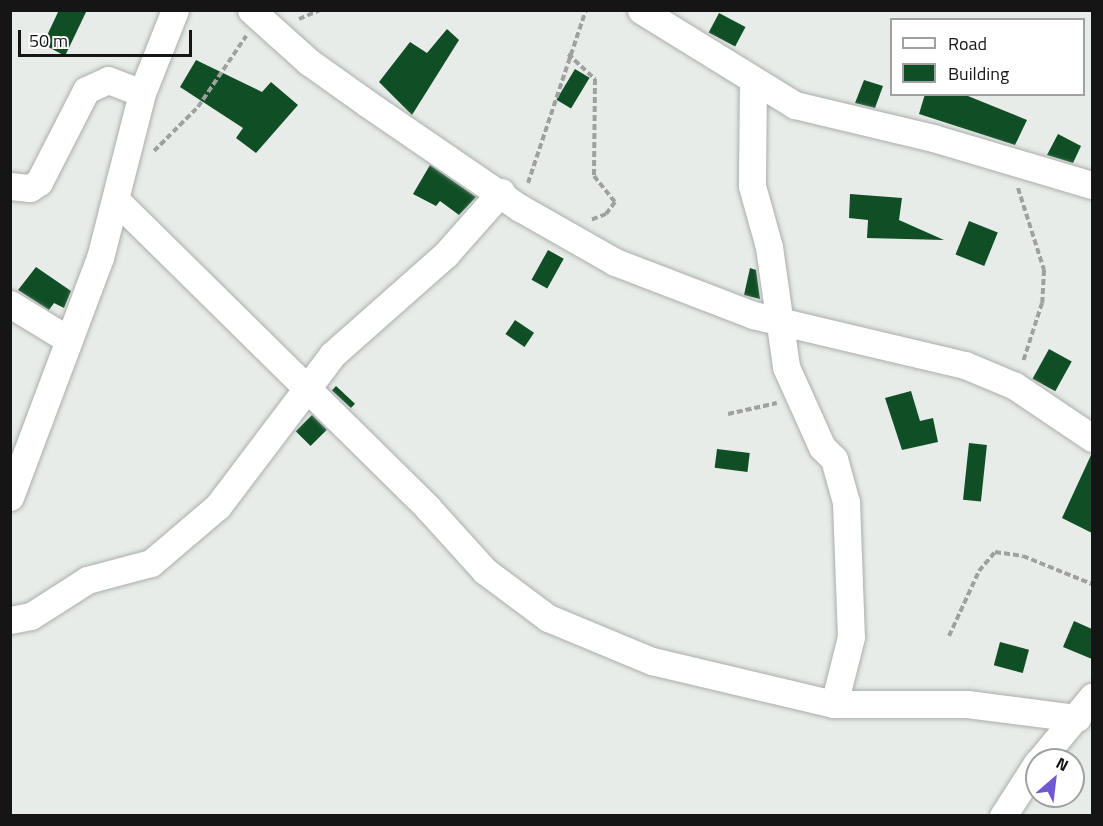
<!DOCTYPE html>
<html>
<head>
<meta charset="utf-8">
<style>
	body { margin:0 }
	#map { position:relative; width:1103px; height:826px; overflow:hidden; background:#e8ece9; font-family:"Titillium Web",sans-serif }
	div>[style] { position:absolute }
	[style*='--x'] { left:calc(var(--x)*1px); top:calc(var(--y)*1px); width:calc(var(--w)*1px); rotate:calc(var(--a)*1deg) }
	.building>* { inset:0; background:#104f26; transform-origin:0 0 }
	.path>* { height:4px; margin-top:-2px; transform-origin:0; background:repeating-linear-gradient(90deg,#9ea19e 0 6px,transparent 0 9px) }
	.roads { filter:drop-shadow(0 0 2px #aaaeab) drop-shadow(0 0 2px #aaaeab) }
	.street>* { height:27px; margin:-13.5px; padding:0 13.5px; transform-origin:13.5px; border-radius:13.5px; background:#fff }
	span { translate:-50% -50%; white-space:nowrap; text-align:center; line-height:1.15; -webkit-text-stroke:6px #fff; paint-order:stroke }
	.frame { position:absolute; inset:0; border:12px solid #141514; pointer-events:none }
	.legend { position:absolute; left:890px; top:18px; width:195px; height:78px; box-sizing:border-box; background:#fff; border:2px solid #a1a1a1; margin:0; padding:8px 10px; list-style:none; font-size:18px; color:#141514 }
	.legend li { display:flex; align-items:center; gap:12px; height:30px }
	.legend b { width:30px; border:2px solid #a1a1a1 }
	.north { position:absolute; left:1025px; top:748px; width:60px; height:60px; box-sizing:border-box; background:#fff; border:2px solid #a1a1a1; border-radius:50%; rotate:28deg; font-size:16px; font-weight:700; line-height:24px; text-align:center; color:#141514 }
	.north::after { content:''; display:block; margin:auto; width:21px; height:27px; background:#7157d1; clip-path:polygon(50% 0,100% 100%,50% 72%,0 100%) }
	.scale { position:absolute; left:18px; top:30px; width:174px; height:27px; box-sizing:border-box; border:3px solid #141514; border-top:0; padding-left:8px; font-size:18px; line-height:21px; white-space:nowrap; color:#141514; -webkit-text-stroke:4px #fff; paint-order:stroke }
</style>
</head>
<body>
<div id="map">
	<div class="building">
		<div style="clip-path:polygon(59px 10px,87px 10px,65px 56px,43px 44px)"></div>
		<div style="left:719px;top:13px;width:30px;height:22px;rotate:28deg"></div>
		<div style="clip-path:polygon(447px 29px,459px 40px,412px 115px,379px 82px,410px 42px,427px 53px)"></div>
		<div style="clip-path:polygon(196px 60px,262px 92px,271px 82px,298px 105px,256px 153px,236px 138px,243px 128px,180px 87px)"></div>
		<div style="left:575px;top:69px;width:17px;height:36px;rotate:31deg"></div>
		<div style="clip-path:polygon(864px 80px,883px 86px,875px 108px,855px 103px)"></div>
		<div style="clip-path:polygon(925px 94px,963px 94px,1027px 120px,1015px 145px,919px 114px)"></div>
		<div style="clip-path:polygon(1058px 134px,1081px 146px,1073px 163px,1047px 155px)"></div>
		<div style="clip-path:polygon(430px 165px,476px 197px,459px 215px,440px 201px,436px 206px,413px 194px)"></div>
		<div style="clip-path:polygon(850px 194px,902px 198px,899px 220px,944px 240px,867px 238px,868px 220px,849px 218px)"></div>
		<div style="left:969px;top:221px;width:31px;height:36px;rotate:22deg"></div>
		<div style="left:548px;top:250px;width:18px;height:34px;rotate:29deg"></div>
		<div style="clip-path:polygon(36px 267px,71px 291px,64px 308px,54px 303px,49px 310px,18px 290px)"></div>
		<div style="clip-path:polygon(750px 268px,756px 270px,760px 299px,744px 295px)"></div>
		<div style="left:515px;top:320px;width:23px;height:17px;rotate:34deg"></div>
		<div style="left:1049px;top:349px;width:26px;height:34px;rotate:29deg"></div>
		<div style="left:336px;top:386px;width:26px;height:6px;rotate:43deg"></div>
		<div style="clip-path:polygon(911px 391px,920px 421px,933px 418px,938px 442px,902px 450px,885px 398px)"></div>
		<div style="left:312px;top:415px;width:21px;height:23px;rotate:45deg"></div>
		<div style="left:969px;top:443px;width:18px;height:57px;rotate:6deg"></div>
		<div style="left:717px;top:449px;width:33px;height:19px;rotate:7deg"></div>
		<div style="clip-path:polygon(1092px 453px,1092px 533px,1062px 518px)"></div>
		<div style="clip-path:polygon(1074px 621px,1092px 629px,1092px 659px,1063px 647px)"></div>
		<div style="left:1000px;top:642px;width:30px;height:24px;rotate:15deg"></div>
	</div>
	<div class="path">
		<div style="--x:299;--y:19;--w:23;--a:-23"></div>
		<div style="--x:568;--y:54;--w:37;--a:43"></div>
		<div style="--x:595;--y:79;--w:97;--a:90.6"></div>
		<div style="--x:594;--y:176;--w:33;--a:51"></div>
		<div style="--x:615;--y:202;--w:15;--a:127"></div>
		<div style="--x:606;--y:214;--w:17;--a:159"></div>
		<div style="--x:154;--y:151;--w:62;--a:-45"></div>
		<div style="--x:198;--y:107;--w:86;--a:-55.9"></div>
		<div style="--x:528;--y:183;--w:182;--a:-71.5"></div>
		<div style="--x:1018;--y:188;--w:86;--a:72.4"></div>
		<div style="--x:1044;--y:270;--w:33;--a:93"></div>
		<div style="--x:1042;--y:303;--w:62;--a:107.9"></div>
		<div style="--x:728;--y:414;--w:50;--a:-12.7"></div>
		<div style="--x:949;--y:636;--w:72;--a:-65.2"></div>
		<div style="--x:979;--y:571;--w:25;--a:-50"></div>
		<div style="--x:995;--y:552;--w:28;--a:8"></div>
		<div style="--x:1023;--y:556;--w:74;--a:22.1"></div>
	</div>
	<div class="roads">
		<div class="street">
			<div style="--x:251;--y:10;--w:78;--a:41.9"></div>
			<div style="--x:309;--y:62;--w:72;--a:35.4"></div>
			<div style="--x:368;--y:104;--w:184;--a:34.4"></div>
			<div style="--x:520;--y:208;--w:109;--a:29.6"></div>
			<div style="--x:615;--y:262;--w:148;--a:21"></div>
			<div style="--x:753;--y:315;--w:218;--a:13.3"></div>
			<div style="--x:965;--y:365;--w:54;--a:22.8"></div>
			<div style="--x:1015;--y:386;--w:93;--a:34"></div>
			<div style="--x:641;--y:10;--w:181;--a:31.7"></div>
			<div style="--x:795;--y:105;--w:142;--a:13.4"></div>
			<div style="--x:933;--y:138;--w:166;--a:16.5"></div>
			<div style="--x:753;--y:82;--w:104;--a:90.6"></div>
			<div style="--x:752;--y:186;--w:63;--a:74.4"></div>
			<div style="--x:769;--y:247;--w:121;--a:81.9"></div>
			<div style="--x:786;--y:367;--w:88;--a:65.8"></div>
			<div style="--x:822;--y:447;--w:17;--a:45"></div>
			<div style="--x:834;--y:459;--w:45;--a:74.4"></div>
			<div style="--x:846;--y:502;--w:135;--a:87.9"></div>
			<div style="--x:851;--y:637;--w:69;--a:104.2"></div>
			<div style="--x:10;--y:186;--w:20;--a:6"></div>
			<div style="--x:30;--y:188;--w:11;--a:-34"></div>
			<div style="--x:39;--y:182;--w:103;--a:-62.9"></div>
			<div style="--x:86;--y:90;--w:24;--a:-24"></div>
			<div style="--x:108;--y:80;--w:36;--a:21"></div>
			<div style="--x:118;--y:202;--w:436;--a:44.6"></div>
			<div style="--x:428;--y:508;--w:85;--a:47.9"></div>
			<div style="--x:485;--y:571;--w:79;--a:36.7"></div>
			<div style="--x:548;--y:618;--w:113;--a:22.5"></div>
			<div style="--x:652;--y:661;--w:187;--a:13.3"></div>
			<div style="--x:834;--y:704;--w:133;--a:0"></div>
			<div style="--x:967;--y:704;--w:111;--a:7.3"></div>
			<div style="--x:10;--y:304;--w:69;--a:31.4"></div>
			<div style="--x:10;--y:497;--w:255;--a:-69.4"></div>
			<div style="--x:100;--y:258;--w:170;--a:-75.7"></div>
			<div style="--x:142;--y:93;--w:89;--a:-68.3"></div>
			<div style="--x:10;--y:620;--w:21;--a:-11"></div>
			<div style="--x:31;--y:616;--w:67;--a:-32.7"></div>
			<div style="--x:87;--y:580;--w:66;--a:-14.9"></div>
			<div style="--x:151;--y:563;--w:88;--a:-40.4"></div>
			<div style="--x:218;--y:506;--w:189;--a:-52.9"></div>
			<div style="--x:332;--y:355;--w:152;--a:-41.5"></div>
			<div style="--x:446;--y:254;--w:83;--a:-48.4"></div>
			<div style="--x:1040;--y:760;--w:82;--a:-50.5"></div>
			<div style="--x:1003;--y:816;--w:63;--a:-57.3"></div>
		</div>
	</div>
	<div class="frame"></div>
	<ul class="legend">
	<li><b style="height:8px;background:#fff"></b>Road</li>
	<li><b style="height:16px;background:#104f26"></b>Building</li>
	</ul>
	<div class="north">N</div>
	<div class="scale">50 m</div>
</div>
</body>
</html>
